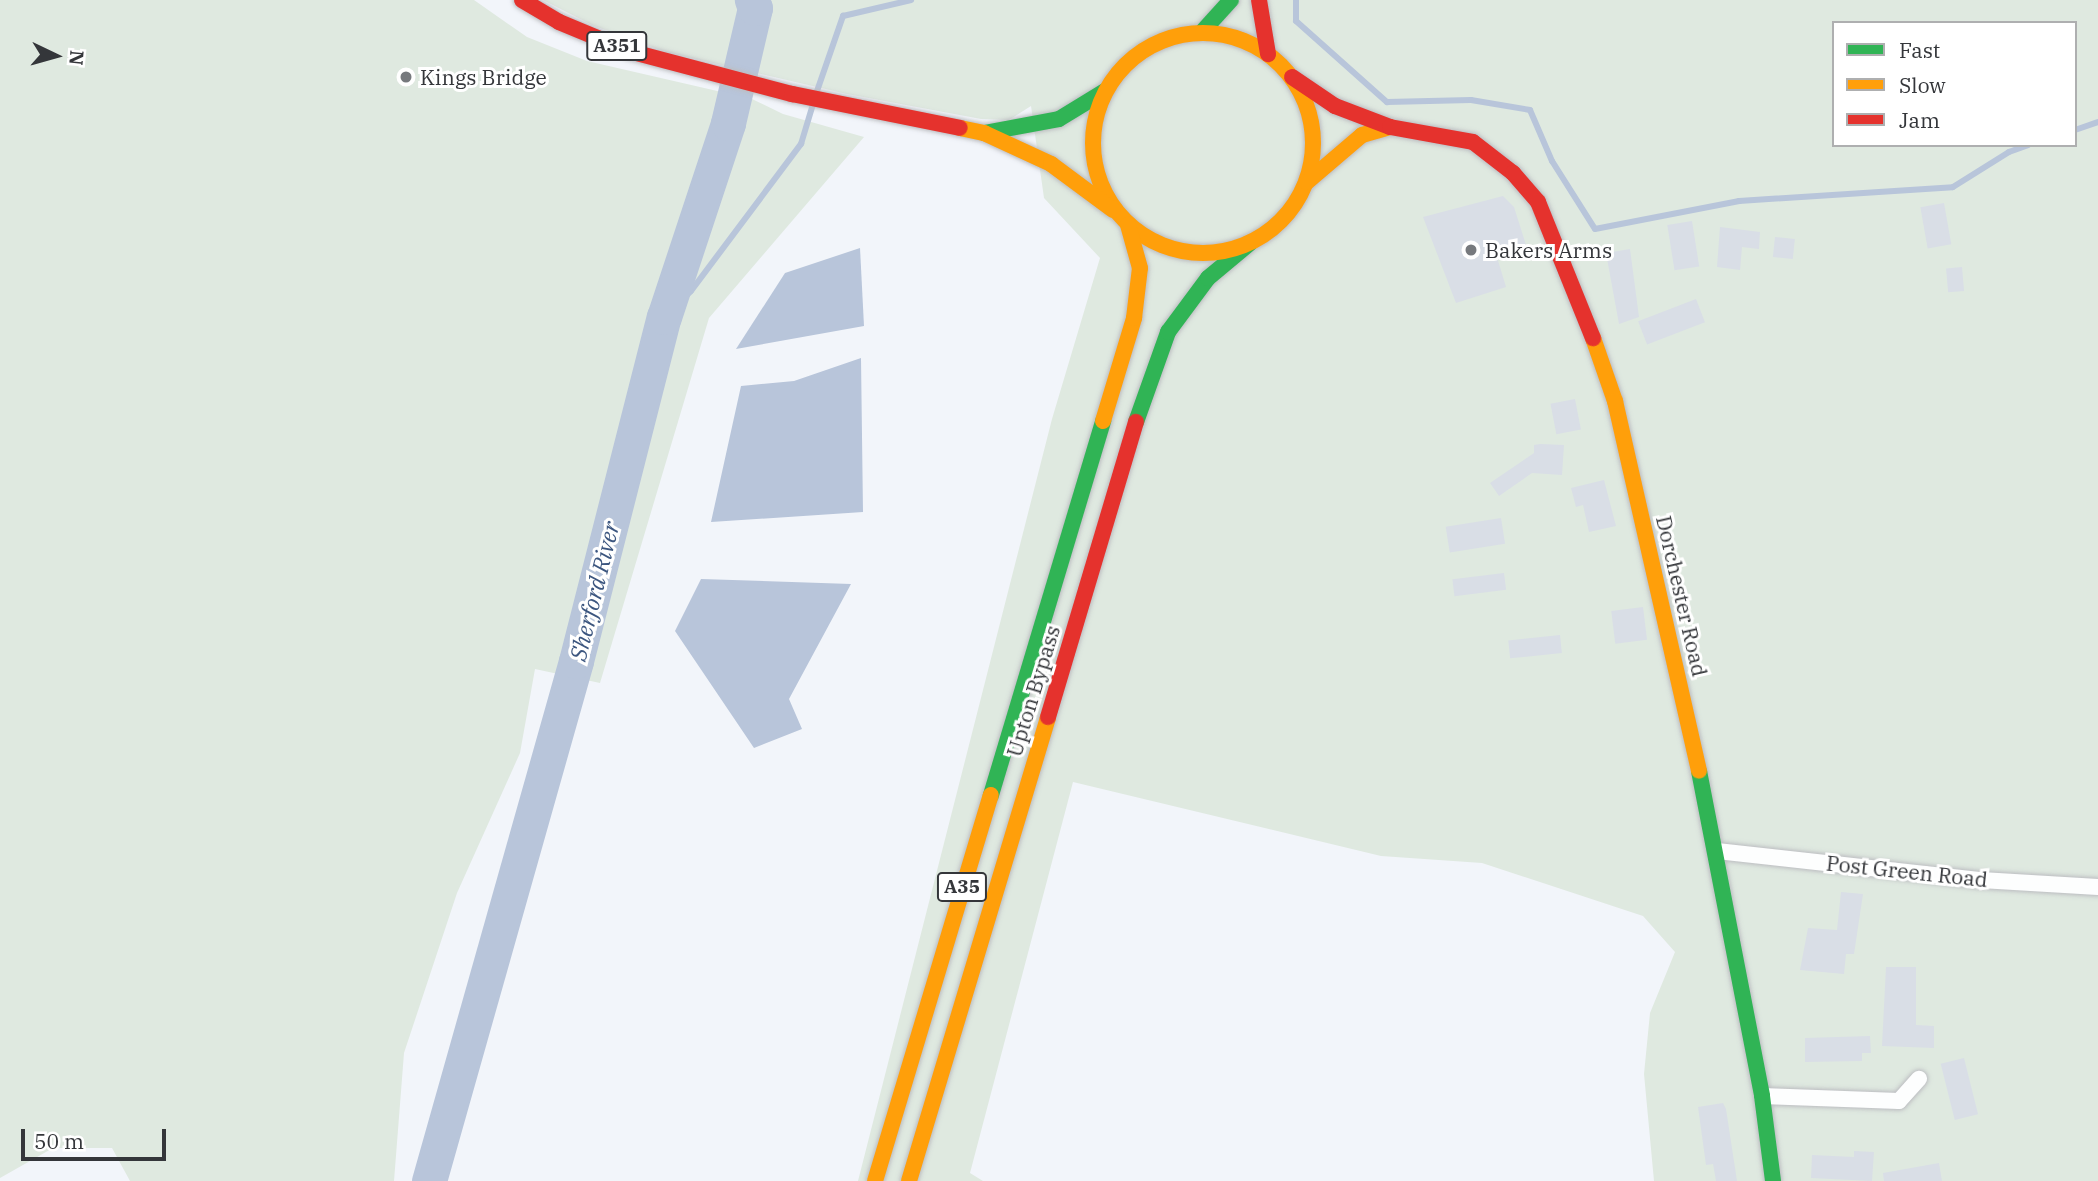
<!DOCTYPE html>
<html>
<head>
<meta charset="utf-8">
<style>
	body { margin:0 }
	#map { position:relative; width:2098px; height:1181px; overflow:hidden; background:#f2f5fa; font-family:"IBM Plex Serif",serif }
	div>[style] { position:absolute }
	[style*='--x'] { left:calc(var(--x)*1px); top:calc(var(--y)*1px); width:calc(var(--w)*1px); rotate:calc(var(--a)*1deg) }
	.green>* { inset:0; background:#dfe9e0 }
	.water>* { inset:0; background:#b8c5da }
	.stream>* { height:6px; margin:-3px; padding:0 3px; transform-origin:3px; border-radius:3px; background:#b8c5da }
	.river>* { height:35px; margin:-17.5px; padding:0 17.5px; transform-origin:17.5px; border-radius:17.5px; background:#b8c5da }
	.building>* { inset:0; background:#d9dee6; transform-origin:0 0 }
	.roads { filter:drop-shadow(0 0 2px #bcbdc1) drop-shadow(0 0 2px #bcbdc1) }
	.street>* { height:16px; margin:-8px; padding:0 8px; transform-origin:8px; border-radius:8px; background:#fdfefe }
	.fast>* { height:16px; margin:-8px; padding:0 8px; transform-origin:8px; border-radius:8px; background:#30b455 }
	.slow>* { height:16px; margin:-8px; padding:0 8px; transform-origin:8px; border-radius:8px; background:#ff9f0a }
	.slow>.ring { margin:-8px; padding:0; box-sizing:content-box; background:none; border:16px solid #ff9f0a; border-radius:50% }
	.jam>* { height:16px; margin:-8px; padding:0 8px; transform-origin:8px; border-radius:8px; background:#e5322d }
	.dots>* { width:19px; height:19px; translate:-50% -50%; box-sizing:border-box; border:4px solid #fff; border-radius:50% }
	span { translate:-50% -50%; white-space:nowrap; text-align:center; line-height:1.15; -webkit-text-stroke:6px #fff; paint-order:stroke }
	.shield-label span { padding:2px 5px; background:#fff; border:2px solid; border-radius:5px; -webkit-text-stroke-width:0 }
	.shield-label { font-size:19px; color:#34363a; font-weight:700 }
	.poi-label { font-size:21px; color:#34363a }
	.left { translate:0 -50%; text-align:left }
	.street-label { font-size:21px; color:#34363a }
	.water-label { font-size:23px; color:#3c567f; font-style:italic }
	.legend { position:absolute; left:1832px; top:21px; width:245px; height:126px; box-sizing:border-box; background:#fff; border:2px solid #aeafb0; margin:0; padding:9px 12px; list-style:none; font-size:21px; color:#34363a }
	.legend li { display:flex; align-items:center; gap:14px; height:35px }
	.legend b { width:35px; border:2px solid #aeafb0 }
	.north { position:absolute; left:21px; top:21px; width:70px; height:70px; -webkit-text-stroke:5px #fff; paint-order:stroke; rotate:95deg; font-size:19px; font-weight:700; line-height:28px; text-align:center; color:#34363a }
	.north::after { content:''; display:block; margin:auto; width:24px; height:32px; background:#34363a; clip-path:polygon(50% 0,100% 100%,50% 72%,0 100%) }
	.scale { position:absolute; left:21px; top:1129px; width:145px; height:32px; box-sizing:border-box; border:4px solid #34363a; border-top:0; padding-left:9px; font-size:21px; line-height:24px; white-space:nowrap; color:#34363a; -webkit-text-stroke:5px #fff; paint-order:stroke }
</style>
</head>
<body>
<div id="map">
	<div class="green">
		<div style="clip-path:polygon(0 0,474px 0,527px 37px,587px 61px,752px 99px,783px 114px,864px 137px,709px 318px,600px 683px,535px 669px,520px 753px,457px 893px,404px 1053px,394px 1181px,130px 1181px,112px 1148px,53px 1148px,0 1178px)"></div>
		<div style="clip-path:polygon(evenodd,543px 0,2098px 0,2098px 1181px,1654px 1181px,1644px 1074px,1650px 1013px,1675px 952px,1643px 916px,1482px 863px,1381px 856px,1073px 782px,970px 1173px,983px 1181px,858px 1181px,1052px 419px,1100px 258px,1044px 198px,1031px 106px,1009px 120px,981px 119px,847px 94px,666px 52px,592px 25px,543px 0,1834px 23px,2075px 23px,2075px 145px,1834px 145px,1834px 23px)"></div>
	</div>
	<div class="water">
		<div style="clip-path:polygon(860px 248px,864px 326px,736px 349px,785px 273px)"></div>
		<div style="clip-path:polygon(861px 358px,863px 512px,711px 522px,741px 386px,794px 381px)"></div>
		<div style="clip-path:polygon(701px 579px,851px 584px,789px 699px,802px 729px,754px 748px,675px 631px)"></div>
	</div>
	<div class="stream">
		<div style="--x:1296;--y:0;--w:21;--a:90"></div>
		<div style="--x:1296;--y:21;--w:122;--a:41.7"></div>
		<div style="--x:1387;--y:102;--w:84;--a:-1.4"></div>
		<div style="--x:1471;--y:100;--w:60;--a:9.6"></div>
		<div style="--x:1530;--y:110;--w:56;--a:66.7"></div>
		<div style="--x:1552;--y:161;--w:80;--a:57.7"></div>
		<div style="--x:1595;--y:229;--w:147;--a:-11"></div>
		<div style="--x:1739;--y:201;--w:214;--a:-3.7"></div>
		<div style="--x:1953;--y:187;--w:66;--a:-32"></div>
		<div style="--x:2009;--y:152;--w:20;--a:-20"></div>
		<div style="--x:816;--y:94;--w:83;--a:-70.9"></div>
		<div style="--x:843;--y:16;--w:70;--a:-13.2"></div>
		<div style="--x:2075;--y:130;--w:24;--a:-19"></div>
		<div style="--x:664;--y:317;--w:37;--a:-44"></div>
		<div style="--x:691;--y:291;--w:184;--a:-53.2"></div>
		<div style="--x:801;--y:144;--w:42;--a:-73.3"></div>
	</div>
	<div class="river">
		<div style="--x:429;--y:1181;--w:540;--a:-74.21"></div>
		<div style="--x:576;--y:661;--w:355;--a:-75.7"></div>
		<div style="--x:664;--y:317;--w:204;--a:-71.7"></div>
		<div style="--x:728;--y:123;--w:118;--a:-76.8"></div>
		<div style="--x:755;--y:8;--w:9;--a:-111"></div>
	</div>
	<div class="building">
		<div style="clip-path:polygon(1503px 196px,1514px 207px,1526px 245px,1496px 254px,1506px 287px,1456px 303px,1423px 217px)"></div>
		<div style="left:1944px;top:203px;width:42px;height:24px;rotate:80deg"></div>
		<div style="left:1692px;top:221px;width:46px;height:25px;rotate:81deg"></div>
		<div style="clip-path:polygon(1720px 227px,1760px 232px,1759px 249px,1742px 247px,1740px 270px,1717px 267px)"></div>
		<div style="left:1775px;top:237px;width:20px;height:20px;rotate:6deg"></div>
		<div style="clip-path:polygon(1630px 249px,1639px 317px,1619px 324px,1606px 253px)"></div>
		<div style="left:1962px;top:267px;width:24px;height:16px;rotate:85deg"></div>
		<div style="left:1696px;top:299px;width:25px;height:62px;rotate:69deg"></div>
		<div style="left:1575px;top:399px;width:31px;height:25px;rotate:79deg"></div>
		<div style="clip-path:polygon(1540px 444px,1564px 445px,1562px 475px,1532px 473px,1499px 496px,1490px 483px,1534px 453px,1534px 445px)"></div>
		<div style="clip-path:polygon(1604px 480px,1616px 526px,1589px 532px,1583px 505px,1576px 507px,1571px 488px)"></div>
		<div style="left:1501px;top:518px;width:26px;height:56px;rotate:81deg"></div>
		<div style="left:1504px;top:573px;width:17px;height:52px;rotate:83deg"></div>
		<div style="left:1643px;top:607px;width:33px;height:32px;rotate:83deg"></div>
		<div style="left:1560px;top:635px;width:18px;height:52px;rotate:84deg"></div>
		<div style="clip-path:polygon(1841px 892px,1863px 894px,1854px 954px,1846px 954px,1844px 974px,1800px 970px,1808px 928px,1837px 930px)"></div>
		<div style="clip-path:polygon(1886px 967px,1916px 967px,1916px 1025px,1934px 1026px,1934px 1048px,1882px 1046px)"></div>
		<div style="clip-path:polygon(1870px 1036px,1871px 1053px,1862px 1053px,1862px 1061px,1805px 1062px,1805px 1038px)"></div>
		<div style="left:1964px;top:1058px;width:58px;height:24px;rotate:76deg"></div>
		<div style="clip-path:polygon(1723px 1103px,1726px 1109px,1737px 1181px,1716px 1181px,1713px 1164px,1706px 1165px,1698px 1107px)"></div>
		<div style="clip-path:polygon(1854px 1151px,1874px 1152px,1872px 1181px,1811px 1178px,1812px 1155px,1854px 1157px)"></div>
		<div style="clip-path:polygon(1939px 1163px,1942px 1181px,1884px 1181px,1883px 1173px)"></div>
	</div>
	<div class="roads">
		<div class="street">
			<div style="--x:1717;--y:851;--w:266;--a:6.3"></div>
			<div style="--x:1981;--y:880;--w:117;--a:3.4"></div>
			<div style="--x:1762;--y:1096;--w:137;--a:2.1"></div>
			<div style="--x:1899;--y:1101;--w:30;--a:-48"></div>
		</div>
		<div class="fast">
			<div style="--x:1202;--y:32;--w:43;--a:-47.8"></div>
			<div style="--x:984;--y:133;--w:76;--a:-10.6"></div>
			<div style="--x:1059;--y:119;--w:54;--a:-31.3"></div>
			<div style="--x:1136;--y:422;--w:96;--a:-70.4"></div>
			<div style="--x:1168;--y:332;--w:67;--a:-53.5"></div>
			<div style="--x:1208;--y:278;--w:55;--a:-39.8"></div>
			<div style="--x:1699;--y:771;--w:331;--a:79"></div>
			<div style="--x:1762;--y:1096;--w:86;--a:82.6"></div>
			<div style="--x:991;--y:795;--w:390;--a:-73.3"></div>
		</div>
		<div class="slow">
			<div class="ring" style="left:1093px;top:33px;width:204px;height:204px"></div>
			<div style="--x:960;--y:128;--w:25;--a:12"></div>
			<div style="--x:984;--y:133;--w:74;--a:24.8"></div>
			<div style="--x:1051;--y:164;--w:77;--a:36.6"></div>
			<div style="--x:1307;--y:182;--w:72;--a:-40.5"></div>
			<div style="--x:1362;--y:135;--w:29;--a:-16"></div>
			<div style="--x:1593;--y:338;--w:67;--a:70.8"></div>
			<div style="--x:1615;--y:401;--w:379;--a:77.2"></div>
			<div style="--x:1103;--y:421;--w:108;--a:-73.2"></div>
			<div style="--x:1134;--y:318;--w:50;--a:-83.2"></div>
			<div style="--x:1140;--y:268;--w:45;--a:-105.6"></div>
			<div style="--x:875;--y:1181;--w:403;--a:-73.3"></div>
			<div style="--x:909;--y:1181;--w:484;--a:-73.3"></div>
		</div>
		<div class="jam">
			<div style="--x:522;--y:0;--w:43;--a:30.7"></div>
			<div style="--x:559;--y:22;--w:76;--a:22.5"></div>
			<div style="--x:629;--y:51;--w:169;--a:14.8"></div>
			<div style="--x:792;--y:94;--w:171;--a:11.4"></div>
			<div style="--x:1259;--y:0;--w:55;--a:80.5"></div>
			<div style="--x:1292;--y:77;--w:52;--a:34"></div>
			<div style="--x:1335;--y:106;--w:59;--a:20.9"></div>
			<div style="--x:1390;--y:127;--w:84;--a:10.2"></div>
			<div style="--x:1473;--y:142;--w:51;--a:37.8"></div>
			<div style="--x:1513;--y:173;--w:38;--a:49"></div>
			<div style="--x:1538;--y:202;--w:147;--a:68"></div>
			<div style="--x:1048;--y:717;--w:308;--a:-73.4"></div>
		</div>
	</div>
	<div class="dots">
		<div style="left:406px;top:77px;background:#76797d"></div>
		<div style="left:1471px;top:250px;background:#76797d"></div>
	</div>
	<div class="shield-label">
		<span style="left:617px;top:46px">A351</span>
		<span style="left:962px;top:887px">A35</span>
	</div>
	<div class="poi-label">
		<span class="left" style="left:420px;top:77px">Kings Bridge</span>
		<span class="left" style="left:1485px;top:250px">Bakers Arms</span>
	</div>
	<div class="street-label">
		<span style="left:1682px;top:596px;rotate:77deg">Dorchester Road</span>
		<span style="left:1033px;top:691px;rotate:-73deg">Upton Bypass</span>
		<span style="left:1907px;top:871px;rotate:6deg">Post Green Road</span>
	</div>
	<div class="water-label">
		<span style="left:594px;top:591px;rotate:-76deg">Sherford River</span>
	</div>
	<ul class="legend">
	<li><b style="height:9px;background:#30b455"></b>Fast</li>
	<li><b style="height:9px;background:#ff9f0a"></b>Slow</li>
	<li><b style="height:9px;background:#e5322d"></b>Jam</li>
	</ul>
	<div class="north">N</div>
	<div class="scale">50 m</div>
</div>
</body>
</html>
